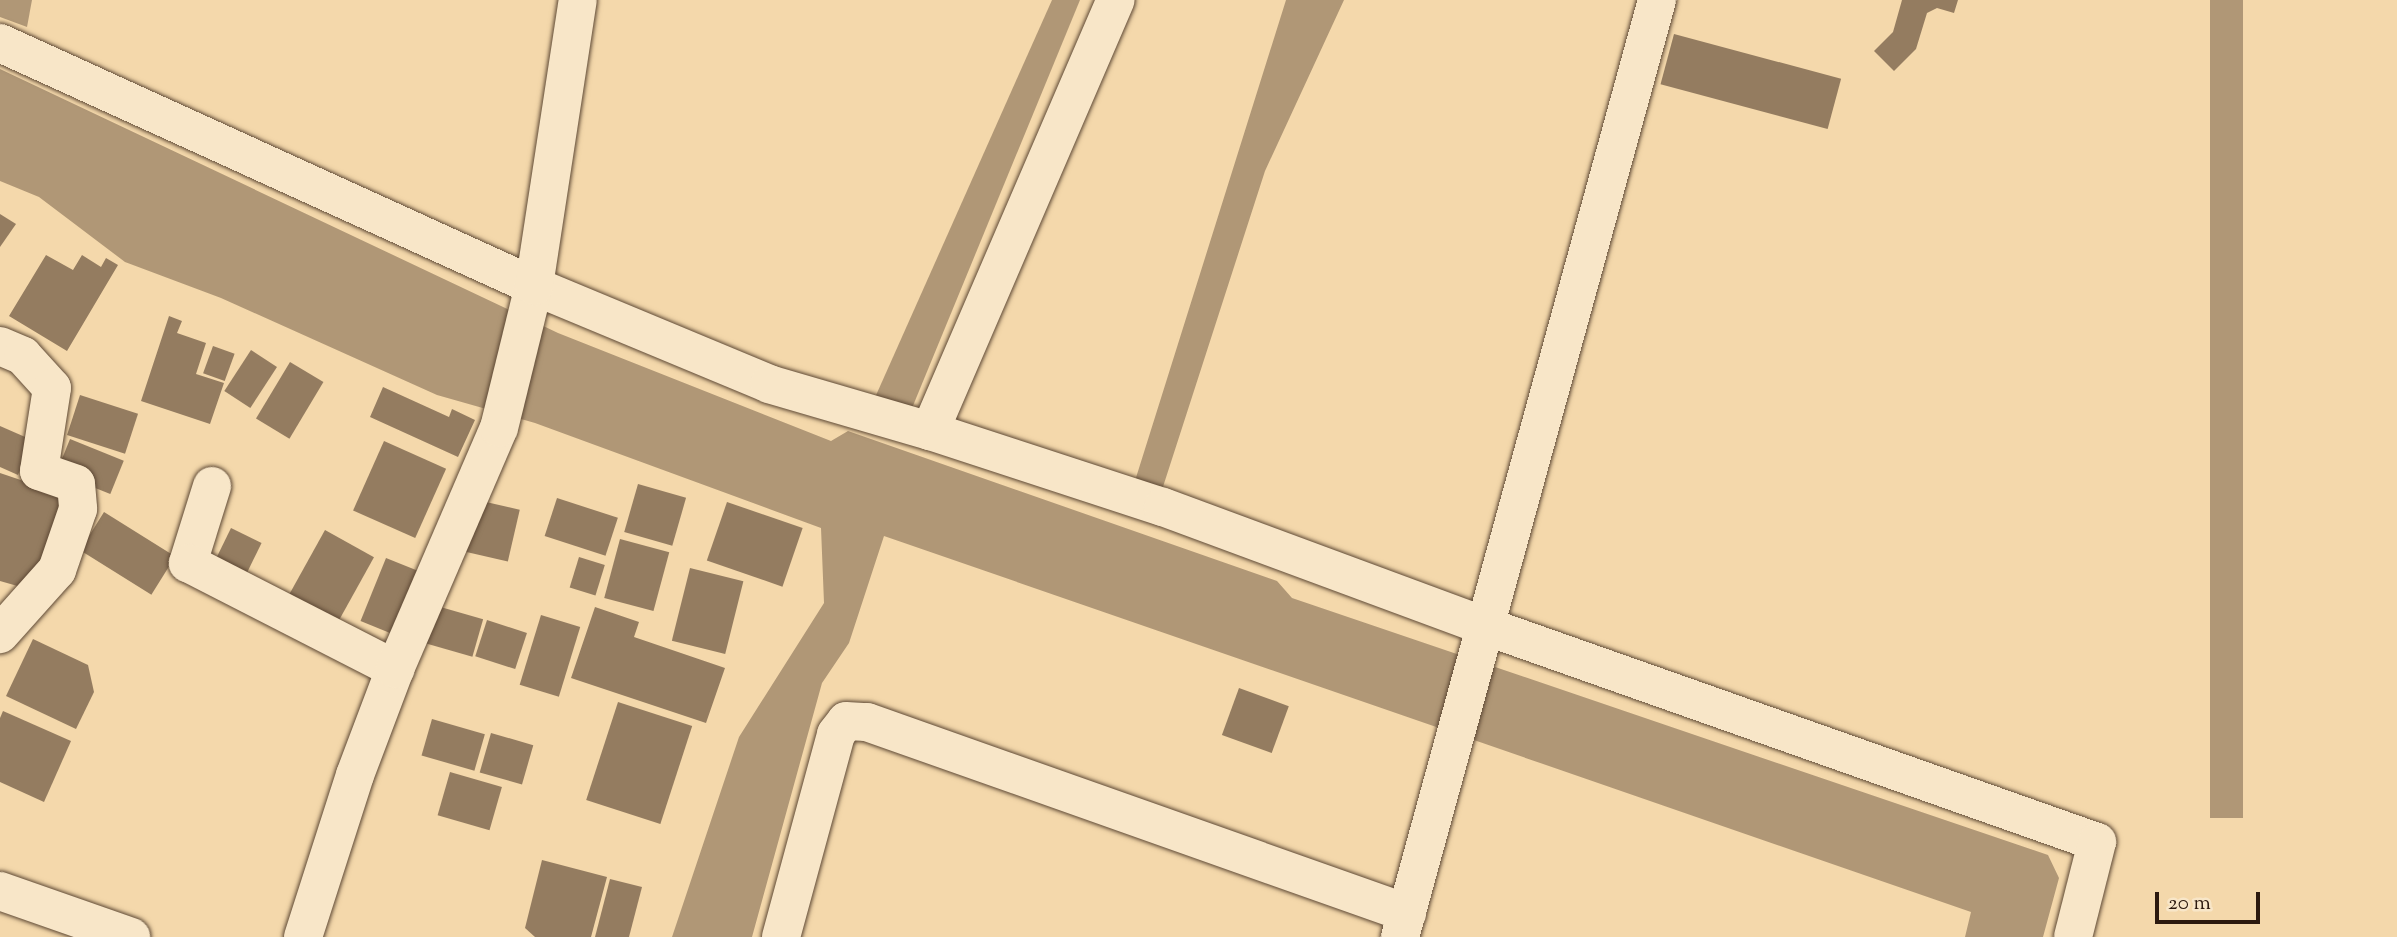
<!DOCTYPE html>
<html>
<head>
<meta charset="utf-8">
<style>
	body { margin:0 }
	#map { position:relative; width:2397px; height:937px; overflow:hidden; background:#f4d8ab; font-family:"Sorts Mill Goudy",serif }
	div>[style] { position:absolute }
	[style*='--x'] { left:calc(var(--x)*1px); top:calc(var(--y)*1px); width:calc(var(--w)*1px); rotate:calc(var(--a)*1deg) }
	.water>* { inset:0; background:#b09776; transform-origin:0 0 }
	.building>* { inset:0; background:#947c60; transform-origin:0 0 }
	.roads { filter:drop-shadow(0 0 2px #5e4935) drop-shadow(0 0 2px #5e4935) }
	.minor>* { height:38px; margin:-19px; padding:0 19px; transform-origin:19px; border-radius:19px; background:#f8e6c8 }
	span { translate:-50% -50%; white-space:nowrap; text-align:center; line-height:1.15; -webkit-text-stroke:5px #f8e6c8; paint-order:stroke }
	.scale { position:absolute; left:2155px; top:892px; width:105px; height:32px; box-sizing:border-box; border:4px solid #2c190e; border-top:0; padding-left:9px; font-size:21px; line-height:24px; white-space:nowrap; color:#2c190e; -webkit-text-stroke:5px #f8e6c8; paint-order:stroke }
</style>
</head>
<body>
<div id="map">
	<div class="water">
		<div style="clip-path:polygon(0 0,32px 0,27px 27px,0 17px)"></div>
		<div style="clip-path:polygon(1052px 0,1080px 0,910px 413px,873px 402px)"></div>
		<div style="clip-path:polygon(1286px 0,1344px 0,1265px 171px,1161px 493px,1134px 484px)"></div>
		<div style="left:2210px;top:0;width:33px;height:818px"></div>
		<div style="clip-path:polygon(0 69px,558px 333px,831px 441px,848px 431px,1277px 581px,1292px 598px,2048px 855px,2059px 878px,2043px 937px,1965px 937px,1971px 912px,884px 536px,849px 643px,822px 683px,752px 937px,672px 937px,739px 737px,824px 603px,821px 528px,535px 423px,437px 395px,221px 298px,125px 262px,39px 197px,0 181px)"></div>
	</div>
	<div class="building">
		<div style="clip-path:polygon(1902px 0,1958px 0,1954px 13px,1937px 8px,1927px 13px,1916px 49px,1894px 71px,1874px 51px,1893px 32px)"></div>
		<div style="left:1674px;top:34px;width:173px;height:52px;rotate:15deg"></div>
		<div style="clip-path:polygon(0 214px,16px 224px,0 247px)"></div>
		<div style="clip-path:polygon(46px 255px,73px 270px,82px 255px,101px 267px,106px 258px,118px 265px,67px 351px,9px 316px)"></div>
		<div style="clip-path:polygon(169px 316px,182px 321px,177px 333px,206px 343px,196px 374px,224px 383px,210px 424px,141px 401px)"></div>
		<div style="left:213px;top:346px;width:23px;height:29px;rotate:20deg"></div>
		<div style="left:251px;top:350px;width:31px;height:49px;rotate:33deg"></div>
		<div style="left:290px;top:362px;width:39px;height:66px;rotate:31deg"></div>
		<div style="clip-path:polygon(383px 387px,449px 417px,452px 409px,475px 420px,458px 457px,370px 417px)"></div>
		<div style="left:80px;top:395px;width:61px;height:42px;rotate:18deg"></div>
		<div style="clip-path:polygon(0 426px,32px 440px,18px 475px,0 467px)"></div>
		<div style="left:70px;top:439px;width:58px;height:36px;rotate:22deg"></div>
		<div style="left:384px;top:441px;width:68px;height:76px;rotate:24deg"></div>
		<div style="clip-path:polygon(0 473px,68px 496px,28px 589px,0 581px)"></div>
		<div style="left:638px;top:484px;width:50px;height:50px;rotate:16deg"></div>
		<div style="left:557px;top:498px;width:64px;height:40px;rotate:18deg"></div>
		<div style="left:473px;top:499px;width:48px;height:53px;rotate:13deg"></div>
		<div style="left:727px;top:502px;width:80px;height:62px;rotate:19deg"></div>
		<div style="left:104px;top:512px;width:84px;height:45px;rotate:32deg"></div>
		<div style="left:231px;top:528px;width:34px;height:39px;rotate:26deg"></div>
		<div style="left:325px;top:530px;width:56px;height:77px;rotate:29deg"></div>
		<div style="left:620px;top:539px;width:51px;height:61px;rotate:15deg"></div>
		<div style="left:579px;top:557px;width:27px;height:32px;rotate:17deg"></div>
		<div style="left:386px;top:558px;width:43px;height:68px;rotate:22deg"></div>
		<div style="left:690px;top:568px;width:55px;height:75px;rotate:14deg"></div>
		<div style="left:437px;top:606px;width:48px;height:39px;rotate:16deg"></div>
		<div style="clip-path:polygon(595px 607px,639px 622px,634px 637px,725px 668px,706px 723px,571px 678px)"></div>
		<div style="left:541px;top:615px;width:41px;height:73px;rotate:17deg"></div>
		<div style="left:487px;top:620px;width:42px;height:38px;rotate:18deg"></div>
		<div style="clip-path:polygon(33px 639px,88px 665px,94px 692px,76px 729px,6px 696px)"></div>
		<div style="left:1239px;top:688px;width:53px;height:50px;rotate:20deg"></div>
		<div style="left:618px;top:702px;width:78px;height:103px;rotate:18deg"></div>
		<div style="clip-path:polygon(3px 711px,71px 741px,44px 802px,0 782px,0 718px)"></div>
		<div style="left:432px;top:719px;width:55px;height:38px;rotate:16deg"></div>
		<div style="left:491px;top:733px;width:44px;height:41px;rotate:16deg"></div>
		<div style="left:450px;top:772px;width:54px;height:45px;rotate:16deg"></div>
		<div style="clip-path:polygon(542px 860px,607px 877px,591px 937px,535px 937px,525px 928px)"></div>
		<div style="clip-path:polygon(610px 879px,642px 887px,629px 937px,595px 937px)"></div>
	</div>
	<div class="roads">
		<div class="minor">
			<div style="--x:0;--y:43;--w:587;--a:24.47"></div>
			<div style="--x:534;--y:286;--w:255;--a:22.6"></div>
			<div style="--x:769;--y:384;--w:168;--a:16.3"></div>
			<div style="--x:930;--y:431;--w:245;--a:18.1"></div>
			<div style="--x:1163;--y:507;--w:343;--a:20.3"></div>
			<div style="--x:1485;--y:626;--w:649;--a:19.44"></div>
			<div style="--x:2097;--y:842;--w:98;--a:104.2"></div>
			<div style="--x:0;--y:346;--w:25;--a:23"></div>
			<div style="--x:23;--y:356;--w:43;--a:47.8"></div>
			<div style="--x:52;--y:388;--w:84;--a:98.9"></div>
			<div style="--x:39;--y:471;--w:39;--a:19"></div>
			<div style="--x:76;--y:484;--w:25;--a:85"></div>
			<div style="--x:78;--y:509;--w:65;--a:109"></div>
			<div style="--x:57;--y:570;--w:86;--a:131.7"></div>
			<div style="--x:930;--y:431;--w:469;--a:-66.7"></div>
			<div style="--x:212;--y:486;--w:81;--a:107.3"></div>
			<div style="--x:188;--y:563;--w:233;--a:27.1"></div>
			<div style="--x:0;--y:891;--w:139;--a:19.3"></div>
			<div style="--x:303;--y:937;--w:170;--a:-72.2"></div>
			<div style="--x:355;--y:775;--w:113;--a:-69.3"></div>
			<div style="--x:395;--y:669;--w:262;--a:-66.7"></div>
			<div style="--x:499;--y:428;--w:146;--a:-76.2"></div>
			<div style="--x:534;--y:286;--w:289;--a:-81.3"></div>
			<div style="--x:781;--y:937;--w:210;--a:-74.8"></div>
			<div style="--x:836;--y:734;--w:16;--a:-52"></div>
			<div style="--x:846;--y:721;--w:21;--a:3"></div>
			<div style="--x:867;--y:722;--w:573;--a:19.48"></div>
			<div style="--x:1400;--y:937;--w:972;--a:-74.66"></div>
		</div>
	</div>
	<div class="scale">20 m</div>
</div>
</body>
</html>
